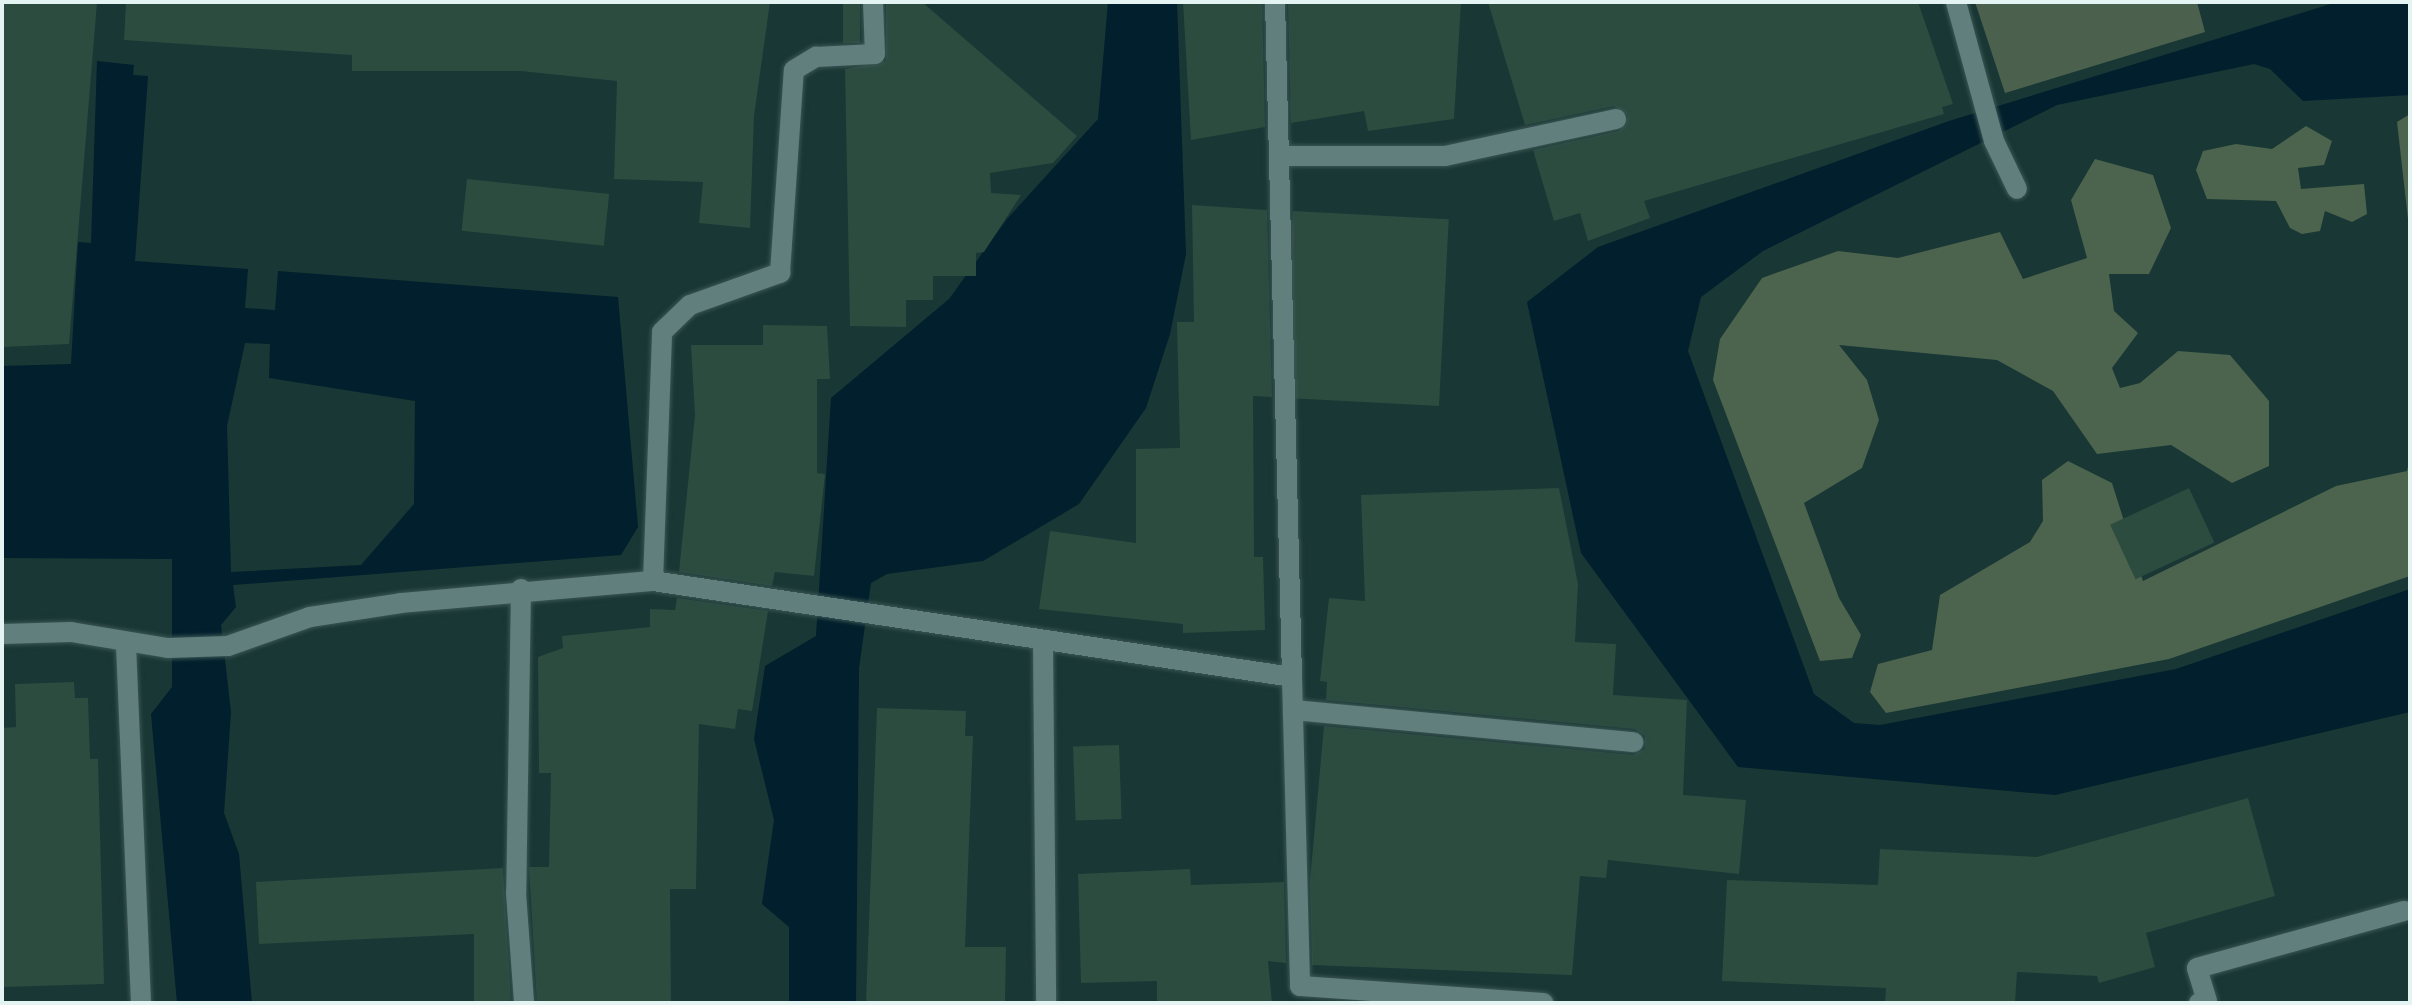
<!DOCTYPE html>
<html>
<head>
<meta charset="utf-8">
<style>
	body { margin:0 }
	#map { position:relative; width:2412px; height:1005px; overflow:hidden; background:#193734; font-family:Mulish,sans-serif }
	div>[style] { position:absolute }
	[style*='--x'] { left:calc(var(--x)*1px); top:calc(var(--y)*1px); width:calc(var(--w)*1px); rotate:calc(var(--a)*1deg) }
	.green>* { inset:0; background:#4b614d }
	.forest>* { inset:0; background:#4c634e }
	.water>* { inset:0; background:#011f2c }
	.building>* { inset:0; background:#2c4c40; transform-origin:0 0 }
	.roads { filter:drop-shadow(0 0 2px #3b5654) drop-shadow(0 0 2px #3b5654) }
	.street>* { height:20px; margin:-10px; padding:0 10px; transform-origin:10px; border-radius:10px; background:#61807d }
	span { translate:-50% -50%; white-space:nowrap; text-align:center; line-height:1.15; -webkit-text-stroke:7px #193734; paint-order:stroke }
	.frame { position:absolute; inset:0; border:4px solid #e3f4f3; pointer-events:none }
</style>
</head>
<body>
<div id="map">
	<div class="green">
		<div style="clip-path:polygon(1975px 2px,2197px 2px,2205px 32px,2005px 93px)"></div>
	</div>
	<div class="forest">
		<div style="clip-path:polygon(2410px 114px,2410px 237px,2397px 122px)"></div>
		<div style="clip-path:polygon(2306px 126px,2332px 141px,2324px 165px,2298px 168px,2301px 189px,2364px 184px,2367px 214px,2352px 222px,2325px 211px,2320px 231px,2302px 234px,2290px 228px,2276px 201px,2207px 199px,2196px 170px,2203px 151px,2236px 144px,2272px 149px)"></div>
		<div style="clip-path:polygon(2095px 159px,2153px 175px,2171px 228px,2149px 274px,2109px 274px,2114px 311px,2138px 333px,2112px 368px,2120px 388px,2140px 383px,2178px 351px,2230px 355px,2269px 401px,2269px 466px,2232px 483px,2171px 445px,2097px 454px,2053px 391px,1997px 360px,1839px 345px,1867px 380px,1879px 420px,1862px 468px,1804px 503px,1839px 598px,1861px 635px,1852px 658px,1820px 661px,1713px 380px,1720px 339px,1762px 278px,1838px 251px,1898px 258px,2000px 232px,2023px 279px,2087px 258px,2071px 200px)"></div>
		<div style="clip-path:polygon(2410px 458px,2410px 576px,2169px 659px,1886px 713px,1870px 692px,1878px 664px,1932px 650px,1940px 595px,2030px 542px,2043px 521px,2042px 480px,2068px 461px,2112px 483px,2143px 581px,2336px 486px,2407px 471px)"></div>
	</div>
	<div class="water">
		<div style="clip-path:polygon(1108px 2px,1177px 2px,1186px 254px,1170px 334px,1146px 408px,1079px 504px,983px 561px,887px 574px,871px 583px,859px 668px,856px 1003px,789px 1003px,789px 927px,762px 904px,774px 820px,754px 739px,765px 666px,816px 636px,831px 398px,949px 299px,1007px 219px,1098px 119px)"></div>
		<div style="clip-path:polygon(2337px 2px,2410px 2px,2410px 95px,2303px 101px,2270px 69px,2254px 64px,2057px 105px,1763px 251px,1701px 297px,1688px 351px,1814px 694px,1854px 723px,1880px 725px,2176px 669px,2410px 589px,2410px 712px,2055px 795px,1738px 767px,1581px 553px,1527px 302px,1598px 247px,1949px 121px)"></div>
		<div style="clip-path:polygon(evenodd,97px 61px,134px 65px,133px 75px,148px 76px,135px 261px,248px 269px,245px 308px,275px 310px,278px 271px,618px 297px,638px 527px,621px 555px,233px 585px,236px 607px,221px 625px,231px 712px,224px 813px,239px 854px,252px 1003px,177px 1003px,151px 714px,172px 687px,172px 559px,2px 558px,2px 366px,71px 364px,78px 242px,91px 243px,97px 61px,245px 343px,270px 344px,269px 378px,415px 401px,414px 504px,361px 565px,231px 572px,227px 426px,245px 343px)"></div>
	</div>
	<div class="building">
		<div style="clip-path:polygon(2px 2px,97px 2px,69px 344px,2px 347px)"></div>
		<div style="clip-path:polygon(126px 2px,770px 2px,754px 116px,750px 228px,699px 223px,703px 182px,614px 179px,617px 81px,521px 71px,352px 71px,352px 55px,124px 40px)"></div>
		<div style="left:843px;top:2px;width:17px;height:41px"></div>
		<div style="clip-path:polygon(886px 2px,922px 2px,1077px 136px,1053px 163px,990px 173px,991px 193px,1021px 195px,984px 252px,976px 253px,976px 276px,933px 276px,933px 300px,906px 300px,906px 327px,850px 326px,845px 69px,886px 61px)"></div>
		<div style="clip-path:polygon(1183px 2px,1262px 2px,1265px 127px,1191px 140px)"></div>
		<div style="clip-path:polygon(1288px 2px,1461px 2px,1454px 119px,1368px 131px,1364px 111px,1291px 123px)"></div>
		<div style="clip-path:polygon(1488px 2px,1918px 2px,1953px 104px,1942px 107px,1944px 114px,1644px 201px,1650px 218px,1588px 241px,1580px 213px,1554px 221px,1533px 150px,1619px 131px,1628px 116px,1614px 106px,1525px 125px)"></div>
		<div style="left:467px;top:179px;width:143px;height:52px;rotate:6deg"></div>
		<div style="clip-path:polygon(1192px 205px,1267px 210px,1272px 397px,1253px 396px,1254px 557px,1263px 557px,1265px 630px,1183px 633px,1183px 624px,1039px 609px,1050px 531px,1136px 543px,1136px 449px,1180px 448px,1177px 322px,1194px 322px)"></div>
		<div style="left:1293px;top:211px;width:156px;height:187px;rotate:3deg"></div>
		<div style="clip-path:polygon(763px 325px,827px 326px,830px 379px,817px 379px,817px 473px,825px 474px,814px 576px,775px 572px,772px 586px,679px 572px,695px 415px,691px 345px,763px 345px)"></div>
		<div style="clip-path:polygon(1559px 488px,1578px 584px,1575px 642px,1616px 644px,1613px 695px,1687px 700px,1683px 795px,1746px 800px,1739px 874px,1608px 860px,1606px 878px,1580px 876px,1572px 975px,1312px 965px,1310px 881px,1324px 726px,1633px 755px,1645px 749px,1645px 736px,1635px 729px,1326px 700px,1327px 682px,1320px 681px,1329px 598px,1365px 601px,1361px 495px)"></div>
		<div style="left:2189px;top:488px;width:60px;height:87px;rotate:65deg"></div>
		<div style="clip-path:polygon(677px 598px,768px 611px,752px 711px,738px 709px,735px 729px,699px 724px,696px 889px,670px 889px,671px 1003px,537px 1003px,529px 867px,549px 867px,551px 773px,539px 773px,538px 657px,563px 648px,562px 636px,650px 627px,650px 609px,675px 610px)"></div>
		<div style="clip-path:polygon(74px 682px,75px 698px,88px 698px,90px 759px,98px 759px,104px 984px,2px 987px,2px 728px,16px 727px,15px 684px)"></div>
		<div style="clip-path:polygon(877px 708px,966px 711px,965px 736px,973px 736px,965px 947px,1006px 947px,1005px 1003px,866px 1003px)"></div>
		<div style="left:1119px;top:745px;width:74px;height:46px;rotate:88deg"></div>
		<div style="clip-path:polygon(2248px 798px,2275px 896px,2146px 933px,2155px 967px,2099px 983px,2097px 976px,2017px 972px,2015px 1003px,1885px 1003px,1886px 988px,1722px 981px,1727px 880px,1878px 885px,1880px 849px,2037px 857px)"></div>
		<div style="clip-path:polygon(503px 868px,511px 1003px,474px 1003px,474px 934px,259px 944px,256px 882px)"></div>
		<div style="clip-path:polygon(1190px 869px,1191px 885px,1284px 882px,1286px 963px,1268px 961px,1272px 1003px,1157px 1003px,1157px 981px,1081px 983px,1078px 874px)"></div>
	</div>
	<div class="roads">
		<div class="street">
			<div style="--x:1956;--y:2;--w:144;--a:74.7"></div>
			<div style="--x:1994;--y:141;--w:53;--a:64.4"></div>
			<div style="--x:1279;--y:156;--w:166;--a:0"></div>
			<div style="--x:1445;--y:156;--w:175;--a:-12.2"></div>
			<div style="--x:653;--y:581;--w:249;--a:-87.9"></div>
			<div style="--x:662;--y:332;--w:39;--a:-44"></div>
			<div style="--x:690;--y:305;--w:96;--a:-19.6"></div>
			<div style="--x:780;--y:273;--w:203;--a:-86.1"></div>
			<div style="--x:794;--y:70;--w:26;--a:-31"></div>
			<div style="--x:816;--y:57;--w:59;--a:-2.9"></div>
			<div style="--x:875;--y:54;--w:52;--a:-92.2"></div>
			<div style="--x:521;--y:589;--w:304;--a:90.9"></div>
			<div style="--x:516;--y:893;--w:110;--a:85.8"></div>
			<div style="--x:2;--y:634;--w:69;--a:-1.7"></div>
			<div style="--x:71;--y:632;--w:98;--a:9.4"></div>
			<div style="--x:168;--y:648;--w:60;--a:-1.9"></div>
			<div style="--x:228;--y:646;--w:87;--a:-19.5"></div>
			<div style="--x:310;--y:617;--w:92;--a:-8.7"></div>
			<div style="--x:401;--y:603;--w:253;--a:-5"></div>
			<div style="--x:653;--y:581;--w:646;--a:8.54"></div>
			<div style="--x:1292;--y:677;--w:675;--a:-91.44"></div>
			<div style="--x:1043;--y:641;--w:362;--a:89.5"></div>
			<div style="--x:126;--y:645;--w:358;--a:87.6"></div>
			<div style="--x:1292;--y:677;--w:309;--a:88.5"></div>
			<div style="--x:1300;--y:986;--w:244;--a:4"></div>
			<div style="--x:1293;--y:710;--w:342;--a:5.4"></div>
			<div style="--x:2199;--y:1003;--w:8;--a:-14"></div>
			<div style="--x:2207;--y:1001;--w:34;--a:-107"></div>
			<div style="--x:2197;--y:968;--w:215;--a:-15.4"></div>
		</div>
	</div>
	<div class="frame"></div>
</div>
</body>
</html>
